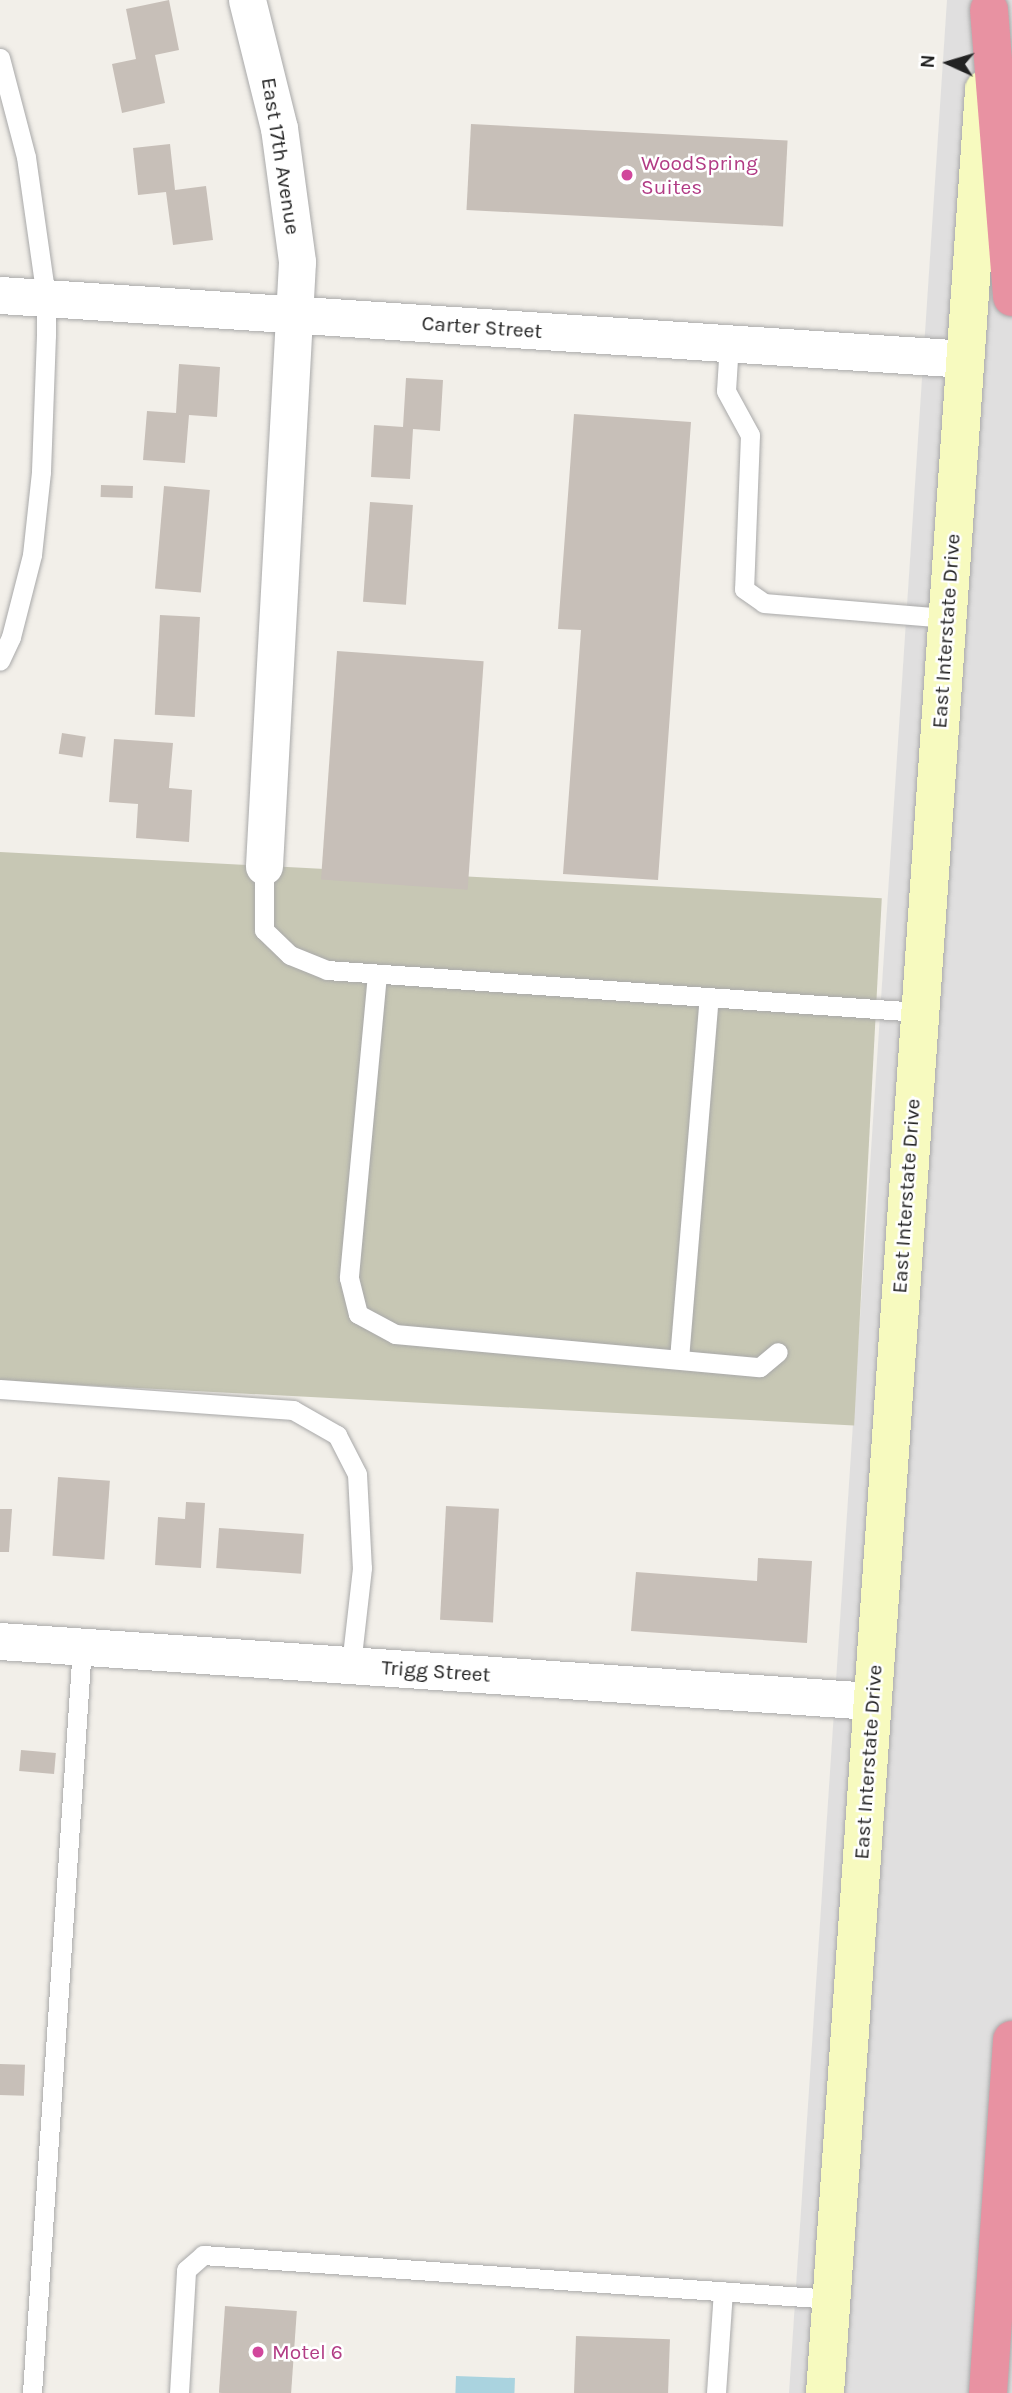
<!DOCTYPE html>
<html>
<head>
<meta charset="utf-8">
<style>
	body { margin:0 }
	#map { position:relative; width:1012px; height:2393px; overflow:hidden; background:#f2efe9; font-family:Karla,sans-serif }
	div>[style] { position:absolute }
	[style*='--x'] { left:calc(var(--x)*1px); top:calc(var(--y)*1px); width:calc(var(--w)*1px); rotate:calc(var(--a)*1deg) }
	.residential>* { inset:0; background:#e0dfdf }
	.construction>* { inset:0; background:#c7c7b4; transform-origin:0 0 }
	.water>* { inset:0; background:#aad3df; transform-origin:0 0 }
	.building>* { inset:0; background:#c7bfb8; transform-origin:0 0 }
	.roads { filter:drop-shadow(0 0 2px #a9a9a9) drop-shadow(0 0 2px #a9a9a9) }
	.lane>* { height:19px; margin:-9.5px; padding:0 9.5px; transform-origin:9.5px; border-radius:9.5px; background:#fff }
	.street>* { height:37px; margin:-18.5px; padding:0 18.5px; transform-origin:18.5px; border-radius:18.5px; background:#fff }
	.secondary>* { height:38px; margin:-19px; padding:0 19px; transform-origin:19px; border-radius:19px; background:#f7fabf }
	.highway>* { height:38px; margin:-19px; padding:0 19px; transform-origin:19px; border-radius:19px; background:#e892a2 }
	.dots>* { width:19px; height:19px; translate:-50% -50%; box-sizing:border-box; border:4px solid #fff; border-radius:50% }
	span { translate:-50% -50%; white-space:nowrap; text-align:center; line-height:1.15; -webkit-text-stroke:5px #fff; paint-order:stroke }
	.street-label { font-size:21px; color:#222 }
	.hotel-label { font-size:21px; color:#b23c85 }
	.left { translate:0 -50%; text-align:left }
	.north { position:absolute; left:914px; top:28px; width:70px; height:70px; -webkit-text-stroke:5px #fff; paint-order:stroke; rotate:274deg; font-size:19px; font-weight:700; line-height:28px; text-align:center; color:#222 }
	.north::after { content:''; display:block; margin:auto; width:24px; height:32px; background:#222; clip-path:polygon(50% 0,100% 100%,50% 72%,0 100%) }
</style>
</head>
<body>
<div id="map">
	<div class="residential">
		<div style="clip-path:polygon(947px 0,1012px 0,1012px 2393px,789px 2393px)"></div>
	</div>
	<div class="construction">
		<div style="left:0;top:852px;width:883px;height:528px;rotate:3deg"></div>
	</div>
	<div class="water">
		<div style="left:456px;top:2376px;width:59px;height:17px;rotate:2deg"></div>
	</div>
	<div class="building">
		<div style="clip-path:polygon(169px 0,179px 50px,155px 55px,165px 103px,122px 113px,112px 64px,136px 59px,126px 9px)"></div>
		<div style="left:471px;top:124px;width:317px;height:86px;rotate:3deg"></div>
		<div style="clip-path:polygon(170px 144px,175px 190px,206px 186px,213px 240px,173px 245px,166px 192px,138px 195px,133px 148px)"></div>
		<div style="clip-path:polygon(179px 364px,220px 367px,217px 417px,189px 415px,185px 463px,143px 460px,147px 411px,176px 413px)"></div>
		<div style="clip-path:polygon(406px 378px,443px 380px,440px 431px,413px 429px,410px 479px,371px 477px,374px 425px,403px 427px)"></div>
		<div style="clip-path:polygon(574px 414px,691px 422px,658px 880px,563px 874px,581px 630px,558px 629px)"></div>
		<div style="left:101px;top:485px;width:32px;height:12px;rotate:2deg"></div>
		<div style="left:164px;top:486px;width:46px;height:103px;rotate:5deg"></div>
		<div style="left:370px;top:502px;width:43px;height:100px;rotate:4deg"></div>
		<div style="left:160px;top:615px;width:40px;height:100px;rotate:3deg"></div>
		<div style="left:337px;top:651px;width:147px;height:229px;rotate:4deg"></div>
		<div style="left:62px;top:733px;width:24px;height:21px;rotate:9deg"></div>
		<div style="clip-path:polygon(114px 739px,173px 743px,169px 788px,192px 790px,189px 842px,136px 838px,138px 804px,109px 802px)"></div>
		<div style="left:58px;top:1477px;width:52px;height:79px;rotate:4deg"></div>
		<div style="clip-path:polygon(186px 1502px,205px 1503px,201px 1568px,155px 1565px,158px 1517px,185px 1519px)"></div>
		<div style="left:446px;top:1506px;width:53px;height:114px;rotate:3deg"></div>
		<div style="clip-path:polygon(0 1509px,12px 1509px,9px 1552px,0 1552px)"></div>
		<div style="left:219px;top:1528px;width:85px;height:40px;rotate:4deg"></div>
		<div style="clip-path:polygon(758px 1558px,812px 1561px,807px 1643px,631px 1631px,636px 1572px,757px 1581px)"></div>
		<div style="left:21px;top:1750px;width:35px;height:21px;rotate:5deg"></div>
		<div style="left:0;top:2064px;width:25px;height:31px;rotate:2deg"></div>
		<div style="left:225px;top:2306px;width:72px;height:87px;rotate:4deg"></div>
		<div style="left:576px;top:2336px;width:94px;height:57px;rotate:2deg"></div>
	</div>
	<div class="roads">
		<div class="lane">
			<div style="--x:0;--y:58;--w:102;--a:75.3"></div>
			<div style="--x:26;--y:157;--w:141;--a:81.9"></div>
			<div style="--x:46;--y:297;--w:38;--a:90"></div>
			<div style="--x:46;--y:335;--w:137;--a:92.1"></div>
			<div style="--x:41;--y:472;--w:83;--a:96.2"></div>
			<div style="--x:32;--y:555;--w:85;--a:104.4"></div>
			<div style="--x:11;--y:637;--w:26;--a:115"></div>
			<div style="--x:729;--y:343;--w:48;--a:93.6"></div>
			<div style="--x:726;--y:391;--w:50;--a:61.4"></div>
			<div style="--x:750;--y:435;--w:154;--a:92.2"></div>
			<div style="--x:744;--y:589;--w:24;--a:35"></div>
			<div style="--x:764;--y:603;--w:184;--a:4.7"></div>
			<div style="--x:264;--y:866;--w:64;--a:90"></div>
			<div style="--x:264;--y:930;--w:36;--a:44"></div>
			<div style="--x:290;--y:955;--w:40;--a:22"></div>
			<div style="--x:327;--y:970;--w:593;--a:4.06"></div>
			<div style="--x:377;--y:974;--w:305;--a:95.3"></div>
			<div style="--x:349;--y:1278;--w:37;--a:76"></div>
			<div style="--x:358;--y:1314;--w:42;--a:28.4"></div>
			<div style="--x:395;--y:1334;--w:366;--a:5.2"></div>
			<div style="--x:760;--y:1367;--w:23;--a:-40"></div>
			<div style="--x:679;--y:1359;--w:363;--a:-85.3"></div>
			<div style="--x:0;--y:1389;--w:294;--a:4.1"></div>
			<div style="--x:293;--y:1410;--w:51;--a:29.6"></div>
			<div style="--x:337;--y:1435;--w:44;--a:62.9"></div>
			<div style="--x:357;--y:1474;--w:94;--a:87"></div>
			<div style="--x:362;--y:1568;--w:98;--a:96.5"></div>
			<div style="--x:32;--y:2393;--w:748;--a:-86.17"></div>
			<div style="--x:179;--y:2393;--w:123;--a:-86.7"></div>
			<div style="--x:186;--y:2270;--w:23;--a:-41"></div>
			<div style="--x:203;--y:2255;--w:631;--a:4"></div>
			<div style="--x:716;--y:2393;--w:102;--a:-86.1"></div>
		</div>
		<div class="street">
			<div style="--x:247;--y:0;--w:132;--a:76"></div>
			<div style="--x:279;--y:128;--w:135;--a:82.3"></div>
			<div style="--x:297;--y:262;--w:605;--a:93.13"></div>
			<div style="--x:0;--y:295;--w:967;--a:3.79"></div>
			<div style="--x:0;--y:1641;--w:874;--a:3.94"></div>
		</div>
		<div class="secondary">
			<div style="--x:825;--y:2393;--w:2309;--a:-86.05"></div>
		</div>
		<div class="highway">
			<div style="--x:989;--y:10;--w:288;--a:85.4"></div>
			<div style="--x:988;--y:2393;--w:354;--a:-86.1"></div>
		</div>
	</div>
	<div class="dots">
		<div style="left:627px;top:175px;background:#d1479c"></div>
		<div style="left:258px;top:2352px;background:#d1479c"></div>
	</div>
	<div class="street-label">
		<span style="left:281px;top:156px;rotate:81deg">East 17th Avenue</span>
		<span style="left:482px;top:327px;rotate:4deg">Carter Street</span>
		<span style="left:946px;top:631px;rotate:-86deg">East Interstate Drive</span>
		<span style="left:906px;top:1196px;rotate:-86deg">East Interstate Drive</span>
		<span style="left:436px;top:1671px;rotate:4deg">Trigg Street</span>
		<span style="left:868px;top:1762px;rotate:-86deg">East Interstate Drive</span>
	</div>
	<div class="hotel-label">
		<span class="left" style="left:641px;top:175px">WoodSpring<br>Suites</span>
		<span class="left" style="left:272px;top:2352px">Motel 6</span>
	</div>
	<div class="north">N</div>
</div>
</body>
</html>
